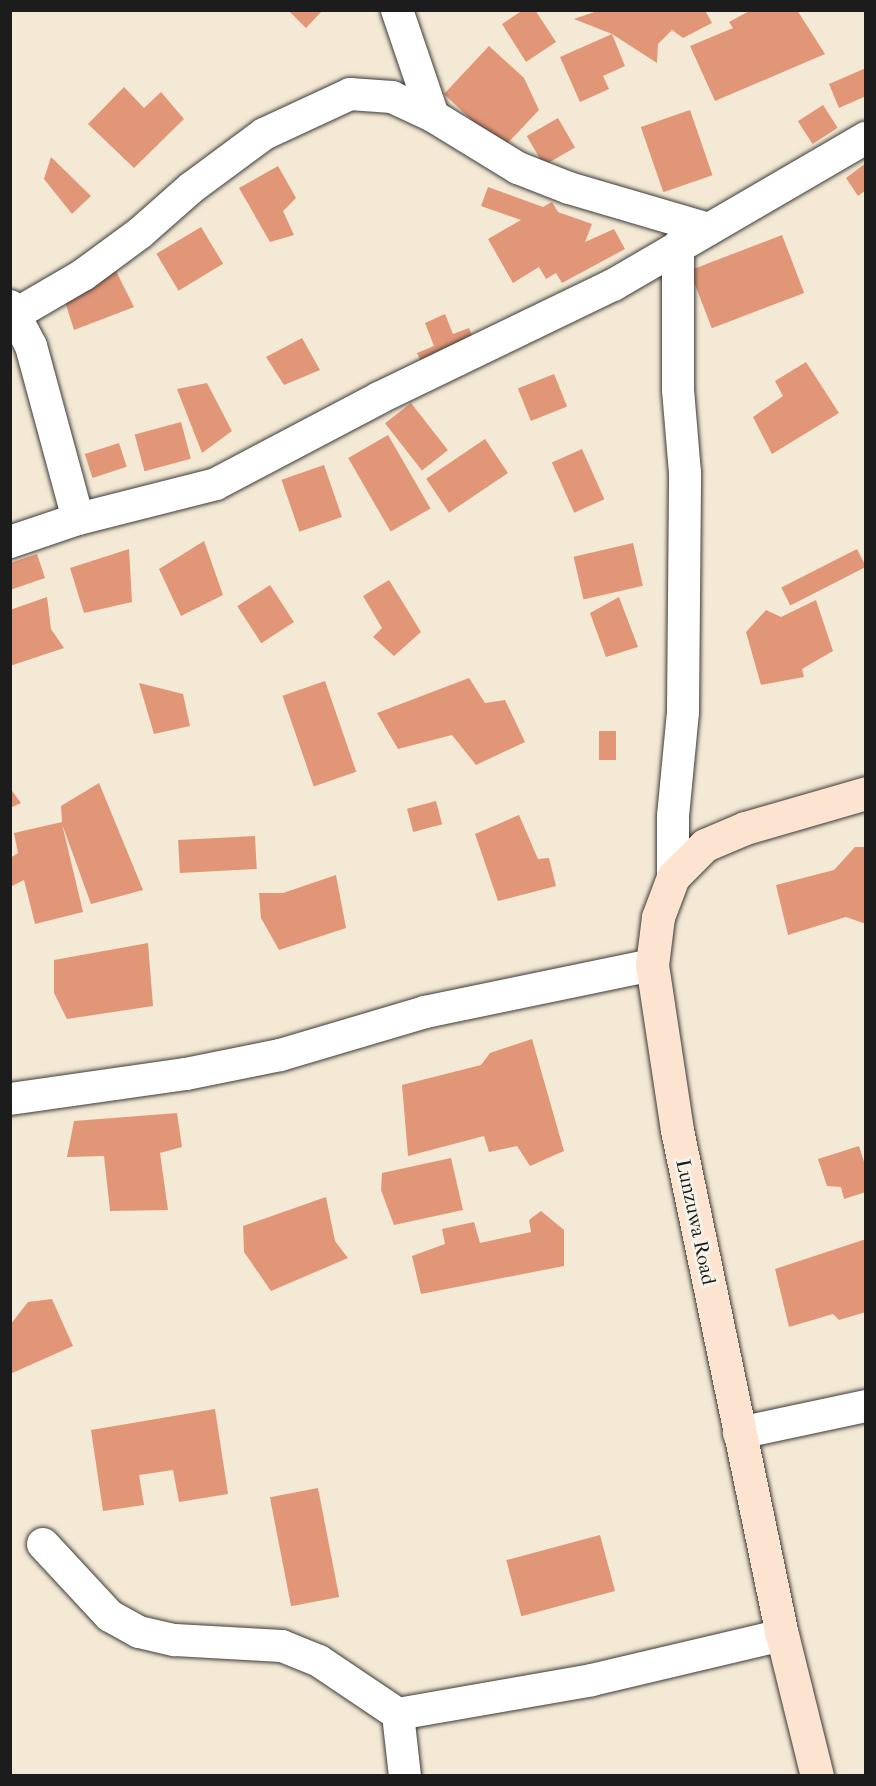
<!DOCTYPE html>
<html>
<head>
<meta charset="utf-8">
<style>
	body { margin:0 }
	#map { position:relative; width:876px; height:1786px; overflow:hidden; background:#f4e9d4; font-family:"IM FELL French Canon",serif }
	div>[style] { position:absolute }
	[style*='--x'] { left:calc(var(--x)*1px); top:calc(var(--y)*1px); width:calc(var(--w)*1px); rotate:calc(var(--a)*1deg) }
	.building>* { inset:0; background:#e29678; transform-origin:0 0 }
	.roads { filter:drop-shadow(0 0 2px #3c3b38) drop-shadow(0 0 2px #3c3b38) }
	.street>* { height:32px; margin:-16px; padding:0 16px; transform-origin:16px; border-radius:16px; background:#fff }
	.secondary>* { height:33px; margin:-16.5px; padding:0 16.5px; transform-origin:16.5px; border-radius:16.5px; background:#fde4d1 }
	span { translate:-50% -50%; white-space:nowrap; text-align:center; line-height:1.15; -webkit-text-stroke:6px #f7f3e8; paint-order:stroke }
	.street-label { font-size:20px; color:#1c1c1c }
	.frame { position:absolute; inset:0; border:12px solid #1c1c1c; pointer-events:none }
</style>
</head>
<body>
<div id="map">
	<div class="building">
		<div style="clip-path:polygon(288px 10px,323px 10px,306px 28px)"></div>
		<div style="clip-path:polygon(523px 10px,535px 10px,556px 42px,526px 62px,502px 24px)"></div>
		<div style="clip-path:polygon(600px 10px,705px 10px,712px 23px,683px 38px,672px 30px,658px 44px,657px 63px,612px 34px,574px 19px)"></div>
		<div style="clip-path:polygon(751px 10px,797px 10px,825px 54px,715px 101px,690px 46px,733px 28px,729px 22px)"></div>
		<div style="clip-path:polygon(612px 34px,625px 66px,603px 76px,609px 89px,580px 102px,560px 57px)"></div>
		<div style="clip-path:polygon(489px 46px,524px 78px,539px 110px,502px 149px,444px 94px)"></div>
		<div style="clip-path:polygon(866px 68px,866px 96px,839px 108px,829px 84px)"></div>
		<div style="clip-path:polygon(124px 87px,144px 108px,161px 92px,184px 119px,134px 168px,88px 124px)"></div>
		<div style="left:823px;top:105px;width:27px;height:30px;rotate:57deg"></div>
		<div style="left:690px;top:110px;width:69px;height:52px;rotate:71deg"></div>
		<div style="left:558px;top:118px;width:34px;height:36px;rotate:60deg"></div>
		<div style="clip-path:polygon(51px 157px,91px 196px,72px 214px,44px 179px)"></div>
		<div style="clip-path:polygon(866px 163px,866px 190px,858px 196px,846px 178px)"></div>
		<div style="clip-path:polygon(278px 166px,296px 198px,283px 211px,294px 235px,270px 242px,239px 188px)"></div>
		<div style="clip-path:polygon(488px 187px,543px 207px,552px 202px,558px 212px,592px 224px,585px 242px,614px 229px,625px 249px,562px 283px,556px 273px,546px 279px,539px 267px,513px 283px,488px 239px,521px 220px,481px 206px)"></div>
		<div style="left:201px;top:227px;width:43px;height:52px;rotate:59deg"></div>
		<div style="left:782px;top:235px;width:62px;height:99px;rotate:69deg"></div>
		<div style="clip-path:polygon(111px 261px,134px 307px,74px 330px,62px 292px)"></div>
		<div style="clip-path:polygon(445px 314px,453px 334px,469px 328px,474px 341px,422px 363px,417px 353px,434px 346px,425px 323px)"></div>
		<div style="clip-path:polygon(302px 338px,320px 370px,284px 385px,266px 357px)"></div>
		<div style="clip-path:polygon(806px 362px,839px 413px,772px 454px,753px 417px,783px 396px,775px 381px)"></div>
		<div style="left:554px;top:374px;width:35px;height:39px;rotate:68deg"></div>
		<div style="clip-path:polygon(207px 383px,232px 431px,202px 453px,177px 389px)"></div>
		<div style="left:411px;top:403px;width:60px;height:33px;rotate:52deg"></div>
		<div style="left:181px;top:422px;width:38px;height:48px;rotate:75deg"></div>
		<div style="left:388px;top:435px;width:85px;height:46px;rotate:60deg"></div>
		<div style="left:485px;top:439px;width:41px;height:71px;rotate:56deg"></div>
		<div style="left:119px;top:443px;width:25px;height:36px;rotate:72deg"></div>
		<div style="left:582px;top:449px;width:55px;height:33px;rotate:66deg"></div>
		<div style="left:324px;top:465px;width:55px;height:45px;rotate:71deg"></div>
		<div style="clip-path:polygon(204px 541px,223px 595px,181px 616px,159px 569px)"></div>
		<div style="left:633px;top:543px;width:44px;height:61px;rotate:77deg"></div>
		<div style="clip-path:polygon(129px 549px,132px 602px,84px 613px,70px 568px)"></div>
		<div style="left:857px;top:549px;width:20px;height:85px;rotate:63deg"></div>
		<div style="clip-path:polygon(37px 554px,45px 578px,10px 590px,10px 563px)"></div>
		<div style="clip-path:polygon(389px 580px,421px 632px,394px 656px,373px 637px,382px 628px,363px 596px)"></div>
		<div style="left:270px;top:585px;width:44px;height:39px;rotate:57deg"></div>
		<div style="clip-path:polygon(47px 597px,51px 629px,64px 648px,10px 666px,10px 610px)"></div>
		<div style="clip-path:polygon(619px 597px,638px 647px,606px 657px,590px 613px)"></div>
		<div style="clip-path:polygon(816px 600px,833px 651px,802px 669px,804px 677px,761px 685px,746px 632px,766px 610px,781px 617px)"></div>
		<div style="clip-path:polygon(469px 678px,485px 703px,505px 700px,525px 742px,476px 765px,452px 735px,398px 749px,377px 713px)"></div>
		<div style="left:325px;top:681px;width:96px;height:45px;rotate:71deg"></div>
		<div style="clip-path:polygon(139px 683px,183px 694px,190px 726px,154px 734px)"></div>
		<div style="left:599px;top:731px;width:17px;height:29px"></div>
		<div style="clip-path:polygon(99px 783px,143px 890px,91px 904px,62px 824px,83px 912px,35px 924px,24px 880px,10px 887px,10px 858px,18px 853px,14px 833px,62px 822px,61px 806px)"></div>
		<div style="clip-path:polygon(10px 788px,21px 803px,10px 808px)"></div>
		<div style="left:436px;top:801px;width:24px;height:30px;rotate:75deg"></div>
		<div style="clip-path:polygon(519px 815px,538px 859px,549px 858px,556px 886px,498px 901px,475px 834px)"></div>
		<div style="left:255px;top:836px;width:33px;height:77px;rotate:87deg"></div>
		<div style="clip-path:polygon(855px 847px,866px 847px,866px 924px,846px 917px,788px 935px,776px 885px,834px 870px)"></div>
		<div style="clip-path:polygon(336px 875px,346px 928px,279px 950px,261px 918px,259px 893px,283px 893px)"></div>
		<div style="clip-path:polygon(148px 943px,153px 1006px,67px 1019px,54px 993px,54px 960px)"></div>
		<div style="clip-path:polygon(532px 1039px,564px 1151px,530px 1166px,517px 1146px,489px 1152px,484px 1136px,408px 1156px,402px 1085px,481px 1065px,490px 1053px)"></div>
		<div style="clip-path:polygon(177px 1113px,182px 1147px,160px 1153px,168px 1210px,110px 1211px,104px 1156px,67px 1157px,74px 1121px)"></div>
		<div style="clip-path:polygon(859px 1146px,866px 1168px,866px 1192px,844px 1199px,841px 1187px,827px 1186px,818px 1159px)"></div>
		<div style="clip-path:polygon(451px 1158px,463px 1210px,394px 1225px,381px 1190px,382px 1173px)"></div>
		<div style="clip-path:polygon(326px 1197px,335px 1241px,348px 1258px,271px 1291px,244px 1252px,243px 1226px)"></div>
		<div style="clip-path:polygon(541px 1211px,564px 1230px,564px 1266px,421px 1294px,412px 1256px,445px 1244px,442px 1229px,474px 1222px,480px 1243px,531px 1232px,529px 1220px)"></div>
		<div style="clip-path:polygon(866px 1239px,866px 1312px,839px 1320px,833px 1314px,789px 1327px,775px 1269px)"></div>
		<div style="clip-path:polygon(52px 1299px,73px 1346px,10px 1374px,10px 1325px,28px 1302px)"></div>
		<div style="clip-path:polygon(215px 1409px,228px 1494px,179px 1502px,173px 1470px,139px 1475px,144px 1505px,103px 1511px,91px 1430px)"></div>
		<div style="left:318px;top:1488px;width:111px;height:49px;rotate:79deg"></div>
		<div style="left:600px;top:1535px;width:58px;height:97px;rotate:75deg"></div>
	</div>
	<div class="roads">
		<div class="street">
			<div style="--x:397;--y:10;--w:112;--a:71.2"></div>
			<div style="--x:10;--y:306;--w:45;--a:62.3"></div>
			<div style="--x:31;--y:346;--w:179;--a:74.8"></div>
			<div style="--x:16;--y:314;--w:78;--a:-30.2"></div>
			<div style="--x:83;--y:275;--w:71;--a:-36.4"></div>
			<div style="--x:140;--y:233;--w:68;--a:-41.4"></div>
			<div style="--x:191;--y:188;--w:91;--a:-36.5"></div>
			<div style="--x:264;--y:134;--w:95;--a:-24.9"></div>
			<div style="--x:350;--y:94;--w:42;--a:4.1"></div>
			<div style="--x:392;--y:97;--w:45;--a:24.9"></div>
			<div style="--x:433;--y:116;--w:100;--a:31.5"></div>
			<div style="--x:518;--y:168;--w:55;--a:21.4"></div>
			<div style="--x:569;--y:188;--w:145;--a:16.4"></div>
			<div style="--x:10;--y:542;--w:72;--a:-18.7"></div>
			<div style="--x:78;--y:519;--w:142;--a:-14.2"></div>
			<div style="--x:216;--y:484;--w:184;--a:-27.8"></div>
			<div style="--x:379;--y:398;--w:260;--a:-25.8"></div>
			<div style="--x:613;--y:285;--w:293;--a:-30.2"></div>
			<div style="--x:673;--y:877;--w:61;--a:-90"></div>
			<div style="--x:673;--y:816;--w:104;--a:-84.5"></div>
			<div style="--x:683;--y:712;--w:239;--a:-89.5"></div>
			<div style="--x:685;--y:473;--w:84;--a:-94.8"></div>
			<div style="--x:678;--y:389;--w:143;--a:-90"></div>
			<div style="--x:10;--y:1099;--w:178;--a:-8.1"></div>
			<div style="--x:186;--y:1074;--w:96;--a:-11.4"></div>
			<div style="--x:280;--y:1055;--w:151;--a:-16.5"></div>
			<div style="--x:425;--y:1012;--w:232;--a:-11.7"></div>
			<div style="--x:739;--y:1433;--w:130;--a:-12"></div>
			<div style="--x:43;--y:1544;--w:98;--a:47.1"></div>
			<div style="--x:110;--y:1616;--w:33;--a:29"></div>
			<div style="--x:139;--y:1632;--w:37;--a:13"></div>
			<div style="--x:175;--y:1640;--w:107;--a:3.2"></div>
			<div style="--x:282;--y:1646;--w:40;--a:22"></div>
			<div style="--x:319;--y:1661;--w:95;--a:33.9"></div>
			<div style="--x:398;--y:1714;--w:197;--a:-9.9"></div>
			<div style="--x:592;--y:1680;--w:195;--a:-13.3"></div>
			<div style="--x:398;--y:1714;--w:62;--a:83.6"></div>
		</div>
		<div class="secondary">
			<div style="--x:817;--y:1776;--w:145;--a:-103.9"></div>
			<div style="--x:782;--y:1635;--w:516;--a:-101.75"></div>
			<div style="--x:677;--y:1130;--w:167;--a:-98.6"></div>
			<div style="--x:652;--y:965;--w:48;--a:-82.9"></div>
			<div style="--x:658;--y:917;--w:43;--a:-69.4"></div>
			<div style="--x:673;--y:877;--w:45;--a:-45"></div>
			<div style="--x:705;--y:845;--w:43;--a:-23"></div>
			<div style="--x:745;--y:828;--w:126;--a:-16.1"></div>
		</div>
	</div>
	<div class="street-label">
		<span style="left:696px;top:1222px;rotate:78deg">Lunzuwa Road</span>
	</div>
	<div class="frame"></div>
</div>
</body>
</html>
